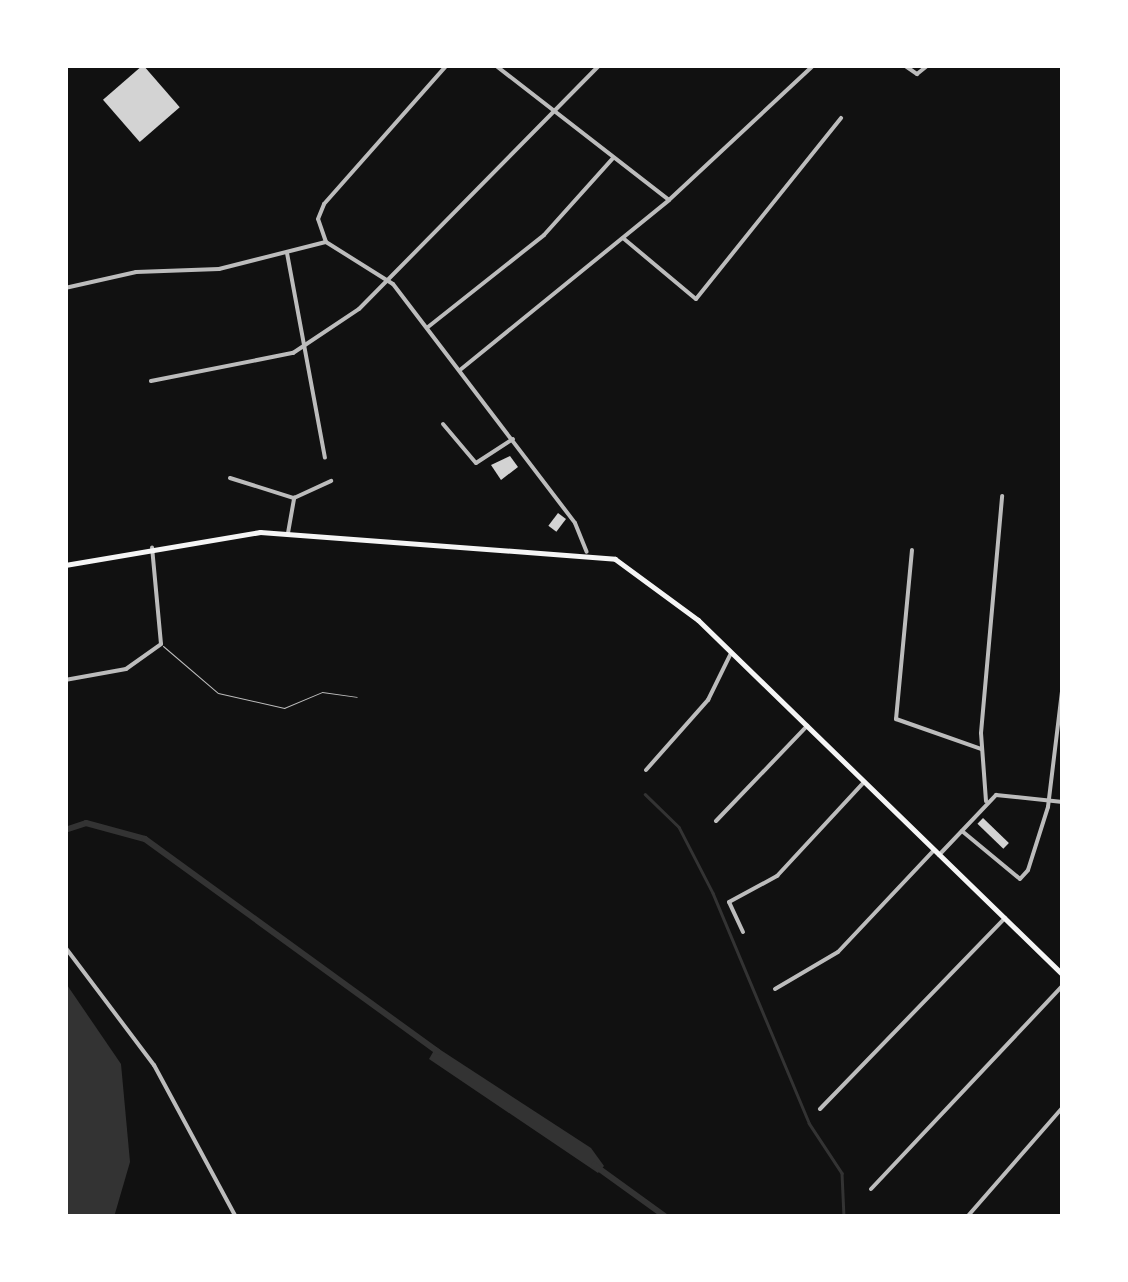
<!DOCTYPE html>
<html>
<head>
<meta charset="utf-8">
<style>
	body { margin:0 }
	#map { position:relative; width:1128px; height:1282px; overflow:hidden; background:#111; font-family:Manrope,sans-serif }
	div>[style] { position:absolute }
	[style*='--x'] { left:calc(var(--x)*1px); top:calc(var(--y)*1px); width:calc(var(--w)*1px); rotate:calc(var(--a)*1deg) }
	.water>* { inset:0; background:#333 }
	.stream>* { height:2.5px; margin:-1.25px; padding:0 1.25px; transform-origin:1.25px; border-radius:1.25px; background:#333 }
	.canal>* { height:6px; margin:-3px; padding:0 3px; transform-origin:3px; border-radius:3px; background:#333 }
	.building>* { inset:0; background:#d3d3d3; transform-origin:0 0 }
	.service>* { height:1px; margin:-0.5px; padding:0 0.5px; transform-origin:0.5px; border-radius:0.5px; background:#bcbcbc }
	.minor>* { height:4px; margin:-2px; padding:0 2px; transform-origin:2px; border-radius:2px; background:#bcbcbc }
	.tertiary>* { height:4px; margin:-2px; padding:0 2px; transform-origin:2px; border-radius:2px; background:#bcbcbc }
	.secondary>* { height:5px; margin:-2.5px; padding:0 2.5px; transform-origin:2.5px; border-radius:2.5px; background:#f5f5f5 }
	span { translate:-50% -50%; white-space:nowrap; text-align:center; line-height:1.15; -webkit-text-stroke:10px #fff; paint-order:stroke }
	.frame { position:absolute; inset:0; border:68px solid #fff; pointer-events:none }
</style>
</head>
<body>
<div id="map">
	<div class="water">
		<div style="clip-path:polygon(65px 982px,121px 1064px,130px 1162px,114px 1217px,65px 1217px)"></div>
		<div style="clip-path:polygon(436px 1047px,591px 1148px,604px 1166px,598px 1173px,429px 1059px)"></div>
	</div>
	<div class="stream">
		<div style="--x:645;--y:794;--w:47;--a:44.1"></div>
		<div style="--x:679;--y:827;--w:74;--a:62.7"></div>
		<div style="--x:713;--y:893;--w:249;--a:67.3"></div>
		<div style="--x:809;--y:1123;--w:60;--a:56.6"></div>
		<div style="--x:842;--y:1173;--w:44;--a:87.4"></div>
	</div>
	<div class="canal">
		<div style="--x:65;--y:830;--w:22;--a:-18"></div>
		<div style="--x:86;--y:823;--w:61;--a:15.2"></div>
		<div style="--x:145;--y:839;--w:362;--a:36"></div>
		<div style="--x:594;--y:1165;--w:89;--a:35.8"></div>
	</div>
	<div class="building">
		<div style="left:143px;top:65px;width:56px;height:53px;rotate:49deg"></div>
		<div style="clip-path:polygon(510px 456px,518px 467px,501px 480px,491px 465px)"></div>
		<div style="left:558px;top:513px;width:10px;height:16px;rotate:37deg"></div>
		<div style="left:983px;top:818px;width:36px;height:8px;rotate:44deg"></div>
	</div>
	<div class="service">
		<div style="--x:163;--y:646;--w:72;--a:40.5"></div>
		<div style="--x:218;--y:693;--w:68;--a:12.8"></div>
		<div style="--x:284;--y:708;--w:41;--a:-22.8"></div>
		<div style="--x:322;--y:692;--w:35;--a:8"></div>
	</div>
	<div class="minor">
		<div style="--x:495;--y:65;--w:220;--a:37.8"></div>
		<div style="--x:904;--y:65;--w:16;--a:35"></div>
		<div style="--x:917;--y:74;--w:14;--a:-39"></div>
		<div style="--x:623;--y:238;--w:95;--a:39.9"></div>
		<div style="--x:696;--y:299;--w:232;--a:-51.3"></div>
		<div style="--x:326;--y:242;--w:79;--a:32.1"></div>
		<div style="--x:393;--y:284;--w:300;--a:52.7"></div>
		<div style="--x:575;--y:523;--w:31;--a:68"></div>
		<div style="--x:326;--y:242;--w:24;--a:-109"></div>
		<div style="--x:318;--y:219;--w:16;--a:-68"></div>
		<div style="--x:324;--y:204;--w:186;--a:-48.5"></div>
		<div style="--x:287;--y:253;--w:208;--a:79.5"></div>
		<div style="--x:65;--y:288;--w:73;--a:-12.7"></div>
		<div style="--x:136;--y:272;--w:83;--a:-2.1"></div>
		<div style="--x:219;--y:269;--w:110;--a:-14.2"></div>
		<div style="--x:428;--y:327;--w:148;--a:-38.4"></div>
		<div style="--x:544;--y:235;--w:103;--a:-48.1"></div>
		<div style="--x:460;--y:370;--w:269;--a:-39.1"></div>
		<div style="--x:669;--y:200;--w:198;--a:-43"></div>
		<div style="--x:151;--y:381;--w:145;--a:-11.2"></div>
		<div style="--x:293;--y:353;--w:79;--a:-33.7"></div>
		<div style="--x:359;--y:309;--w:343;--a:-45.4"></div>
		<div style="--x:443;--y:424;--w:51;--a:49.8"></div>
		<div style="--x:476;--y:463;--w:44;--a:-33"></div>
		<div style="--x:230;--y:478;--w:67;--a:17.4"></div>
		<div style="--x:294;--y:498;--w:41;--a:-24.7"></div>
		<div style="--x:288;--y:533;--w:36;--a:-80"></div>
		<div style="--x:912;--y:550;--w:170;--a:95.4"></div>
		<div style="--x:896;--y:719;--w:90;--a:19.4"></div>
		<div style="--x:65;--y:680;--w:62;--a:-10.2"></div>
		<div style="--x:126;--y:669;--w:43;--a:-35.5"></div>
		<div style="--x:161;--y:644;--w:97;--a:-95.3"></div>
		<div style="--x:646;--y:770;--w:94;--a:-48.5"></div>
		<div style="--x:708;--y:700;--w:52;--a:-63.9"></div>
		<div style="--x:986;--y:801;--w:68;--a:-94.2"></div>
		<div style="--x:981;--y:733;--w:238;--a:-84.9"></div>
		<div style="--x:716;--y:821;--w:132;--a:-46.2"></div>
		<div style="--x:962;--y:831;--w:75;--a:39.6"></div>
		<div style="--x:1020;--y:879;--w:12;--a:-48"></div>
		<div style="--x:1028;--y:870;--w:66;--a:-72.4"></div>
		<div style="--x:1048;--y:807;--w:125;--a:-83.1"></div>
		<div style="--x:939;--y:855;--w:83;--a:-46.5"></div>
		<div style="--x:996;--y:795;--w:67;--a:6"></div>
		<div style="--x:743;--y:932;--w:33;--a:-115"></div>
		<div style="--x:729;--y:902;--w:55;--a:-28.4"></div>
		<div style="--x:777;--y:876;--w:128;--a:-47.2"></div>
		<div style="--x:775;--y:989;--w:73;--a:-30.4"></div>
		<div style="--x:838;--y:952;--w:140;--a:-46.7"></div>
		<div style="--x:820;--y:1109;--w:266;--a:-45.9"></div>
		<div style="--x:871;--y:1189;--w:280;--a:-46.7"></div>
		<div style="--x:967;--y:1217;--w:146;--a:-48.9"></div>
	</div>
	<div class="tertiary">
		<div style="--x:65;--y:947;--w:148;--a:53"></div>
		<div style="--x:154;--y:1065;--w:173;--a:61.7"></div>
	</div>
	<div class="secondary">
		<div style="--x:65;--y:565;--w:198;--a:-9.6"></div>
		<div style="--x:260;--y:532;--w:356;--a:4.3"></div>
		<div style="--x:615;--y:559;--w:103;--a:36.3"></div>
		<div style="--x:698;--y:620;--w:509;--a:44.2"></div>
	</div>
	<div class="frame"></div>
</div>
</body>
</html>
